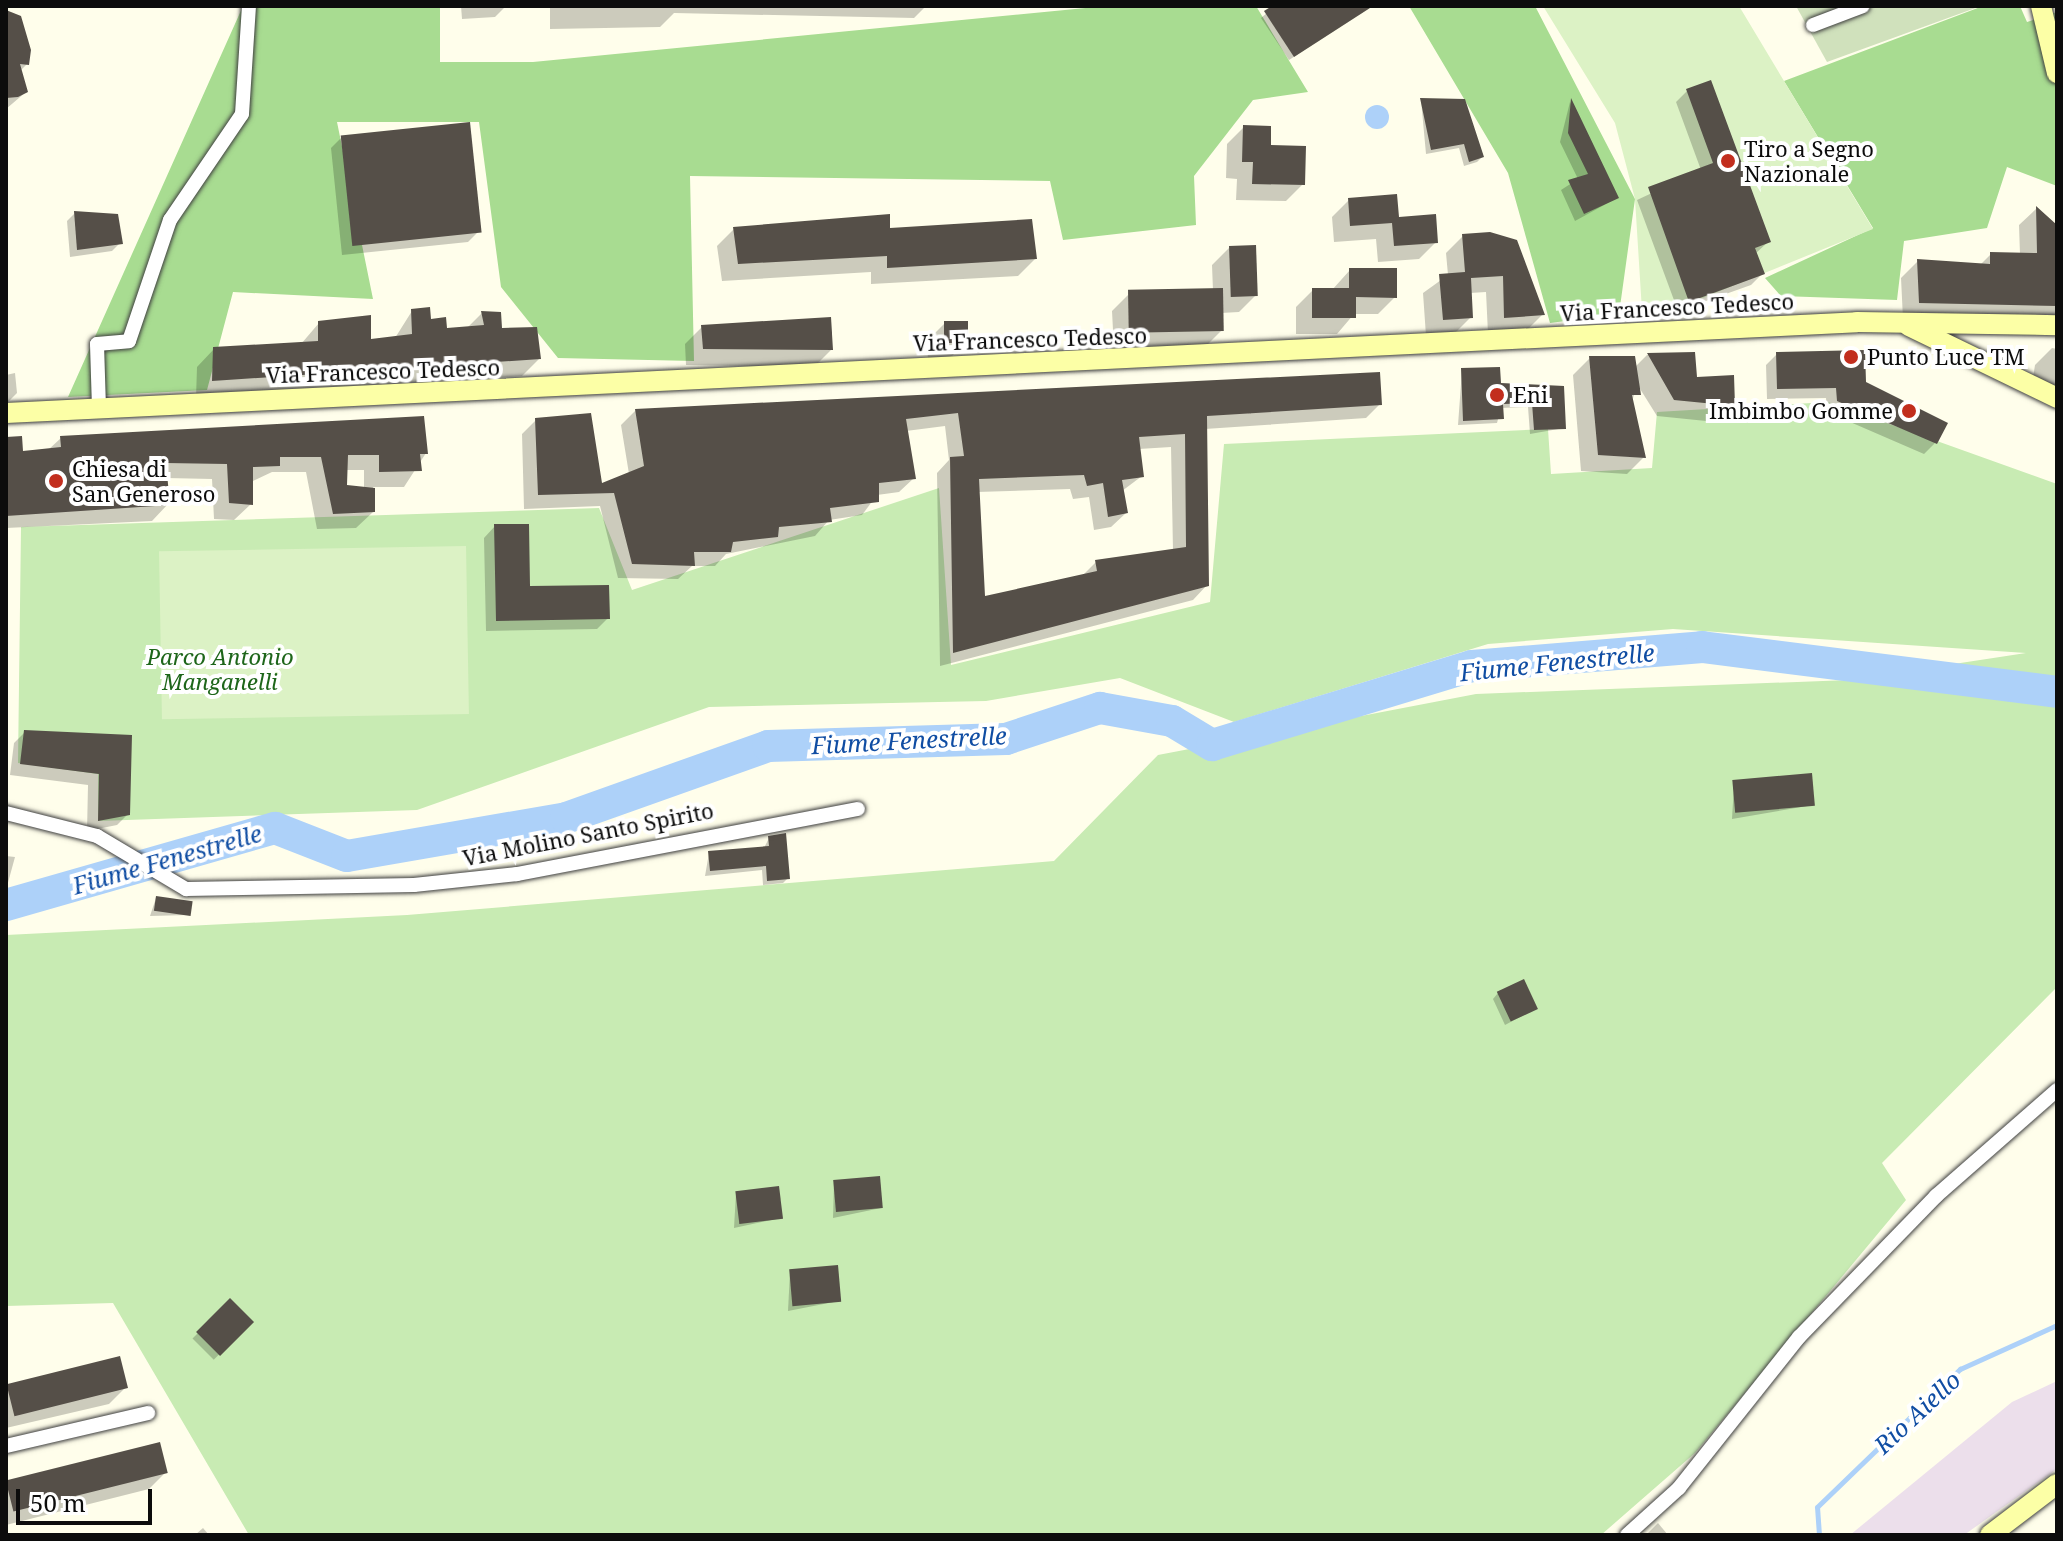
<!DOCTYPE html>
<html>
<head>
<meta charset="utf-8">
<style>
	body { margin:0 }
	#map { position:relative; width:2063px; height:1541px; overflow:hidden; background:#fffeeb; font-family:"Noto Serif",serif }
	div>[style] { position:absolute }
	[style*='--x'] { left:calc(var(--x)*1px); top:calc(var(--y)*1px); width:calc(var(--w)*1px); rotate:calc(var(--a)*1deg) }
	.industrial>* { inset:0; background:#ecdfeb }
	.green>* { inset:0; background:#c8ebb3 }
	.forest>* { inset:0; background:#a8dc91 }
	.cemetery>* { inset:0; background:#d0e1bc }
	.pitch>* { inset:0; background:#dcf2c5; transform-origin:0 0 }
	.water>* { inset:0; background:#add1f9 }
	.round { border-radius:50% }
	.shadow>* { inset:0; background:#0003; transform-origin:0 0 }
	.stream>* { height:5px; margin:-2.5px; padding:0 2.5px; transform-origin:2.5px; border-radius:2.5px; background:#add1f9 }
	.river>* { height:32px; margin:-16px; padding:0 16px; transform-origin:16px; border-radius:16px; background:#add1f9 }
	.building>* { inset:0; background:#554f48; transform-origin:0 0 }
	.roads { filter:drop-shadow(0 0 2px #3f3f3f) drop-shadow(0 0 2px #3f3f3f) }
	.street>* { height:14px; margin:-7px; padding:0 7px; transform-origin:7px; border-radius:7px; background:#fff }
	.secondary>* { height:20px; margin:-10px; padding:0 10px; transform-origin:10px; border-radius:10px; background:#fcffa6 }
	.dots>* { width:22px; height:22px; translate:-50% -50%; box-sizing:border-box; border:4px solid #fff; border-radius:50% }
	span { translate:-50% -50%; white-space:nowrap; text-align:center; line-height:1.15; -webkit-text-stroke:8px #fff; paint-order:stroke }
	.poi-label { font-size:22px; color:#0c0c0c }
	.left { translate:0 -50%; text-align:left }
	.right { translate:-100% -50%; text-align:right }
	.street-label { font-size:22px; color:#0c0c0c }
	.park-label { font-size:22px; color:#1e661a; font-style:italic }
	.water-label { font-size:24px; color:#104da3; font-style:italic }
	.frame { position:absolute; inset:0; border:8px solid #0c0c0c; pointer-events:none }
	.scale { position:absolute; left:16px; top:1489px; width:136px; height:36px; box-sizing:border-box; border:4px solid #0c0c0c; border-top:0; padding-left:10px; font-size:24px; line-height:28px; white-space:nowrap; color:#0c0c0c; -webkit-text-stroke:6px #fff; paint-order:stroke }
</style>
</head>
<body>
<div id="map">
	<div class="industrial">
		<div style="clip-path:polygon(2057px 1381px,2057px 1469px,1964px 1535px,1850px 1535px,2012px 1402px)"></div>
	</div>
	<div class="green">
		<div style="clip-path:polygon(1828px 402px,2057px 484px,2056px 988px,1882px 1163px,1906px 1200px,1695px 1453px,1601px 1535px,249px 1535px,113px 1303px,6px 1306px,6px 935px,407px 915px,1054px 861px,1158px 755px,1476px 694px,1849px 680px,2026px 653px,1673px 629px,1488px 644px,1234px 722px,1120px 678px,986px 701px,709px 707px,417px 810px,98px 821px,98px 774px,18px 763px,21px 527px,599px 508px,632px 590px,939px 488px,951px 665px,1210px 602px,1224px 444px,1548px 429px,1551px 474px,1652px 468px,1657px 412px)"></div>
	</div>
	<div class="forest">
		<div style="clip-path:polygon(243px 6px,440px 6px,440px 62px,533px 62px,1106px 6px,1256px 6px,1308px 92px,1253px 100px,1194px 176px,1196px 225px,1063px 240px,1050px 181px,690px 176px,694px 361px,558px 358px,501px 287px,479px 122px,337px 122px,373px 299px,233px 292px,207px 390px,68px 397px)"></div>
		<div style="clip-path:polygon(1409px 6px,1535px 6px,1635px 199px,1619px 314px,1550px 323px,1508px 173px)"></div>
		<div style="clip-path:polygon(1983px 6px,2020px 6px,2027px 22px,2057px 12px,2057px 186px,2007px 167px,1987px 228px,1904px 241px,1897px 300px,1781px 296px,1765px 278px,1873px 228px,1784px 81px)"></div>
	</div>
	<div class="cemetery">
		<div style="clip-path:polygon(1796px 6px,1981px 6px,1827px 62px)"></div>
	</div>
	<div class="pitch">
		<div style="clip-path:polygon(1543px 6px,1739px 6px,1873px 229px,1683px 306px,1642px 311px,1635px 199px,1615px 123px)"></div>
		<div style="left:466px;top:546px;width:168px;height:307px;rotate:89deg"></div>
	</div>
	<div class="water">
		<div class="round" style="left:1365px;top:105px;width:24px;height:24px"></div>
	</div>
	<div class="shadow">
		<div style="clip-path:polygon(461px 6px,506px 6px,495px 17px,462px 19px)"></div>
		<div style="clip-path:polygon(550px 6px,926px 6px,914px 18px,674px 13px,660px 27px,550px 29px)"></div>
		<div style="clip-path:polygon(1275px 6px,1373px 6px,1289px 60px,1261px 18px)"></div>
		<div style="clip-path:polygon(6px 17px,27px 64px,20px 71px,26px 92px,6px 109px)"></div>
		<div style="clip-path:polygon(1687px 91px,1768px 242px,1755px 254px,1762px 274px,1751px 285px,1678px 311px,1637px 200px,1701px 170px,1676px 102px)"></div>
		<div style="clip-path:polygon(1421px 100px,1482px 157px,1477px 162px,1464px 166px,1459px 148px,1426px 154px)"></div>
		<div style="clip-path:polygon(1570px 102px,1617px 198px,1575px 221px,1561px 190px,1578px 179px,1560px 142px)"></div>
		<div style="clip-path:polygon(1244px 127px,1303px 184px,1286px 201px,1236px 200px,1237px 179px,1226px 178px,1227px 144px)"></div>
		<div style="clip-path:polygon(342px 137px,479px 231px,468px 242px,342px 255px,331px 148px)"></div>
		<div style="clip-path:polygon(1349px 200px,1397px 219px,1436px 242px,1419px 259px,1378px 262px,1376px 239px,1334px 242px,1332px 217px)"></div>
		<div style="clip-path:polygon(2036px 209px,2057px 227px,2057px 323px,1903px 319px,1901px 278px,1918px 261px,1979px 266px,1991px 254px,2020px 255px,2019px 225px)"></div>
		<div style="clip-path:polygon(75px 213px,120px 243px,112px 251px,70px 257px,67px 221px)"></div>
		<div style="clip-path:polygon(734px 229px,888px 230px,1035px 259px,1018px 276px,871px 284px,871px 272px,722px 281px,717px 246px)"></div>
		<div style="clip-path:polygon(1463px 236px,1543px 314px,1526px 331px,1488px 334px,1486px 292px,1470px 293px,1471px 317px,1454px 334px,1426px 336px,1423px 293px,1448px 275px,1446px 253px)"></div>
		<div style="clip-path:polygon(1229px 248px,1256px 295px,1239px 312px,1221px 313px,1222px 330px,1205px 347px,1114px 350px,1112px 311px,1129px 294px,1213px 291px,1212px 265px)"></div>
		<div style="clip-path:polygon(1350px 270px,1395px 297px,1378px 314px,1354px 314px,1337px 334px,1296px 334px,1296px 307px,1313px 290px,1332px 290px)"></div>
		<div style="clip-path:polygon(412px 311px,445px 330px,467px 328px,482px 313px,539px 359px,522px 376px,196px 398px,197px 367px,214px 349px,301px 344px,319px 323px,369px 341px,395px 338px)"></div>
		<div style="clip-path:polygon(944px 324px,966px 342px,949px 359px,928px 360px,927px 341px)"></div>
		<div style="clip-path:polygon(702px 327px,831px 350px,814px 367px,686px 365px,685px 344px)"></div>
		<div style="clip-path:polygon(2052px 348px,2057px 349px,2057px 402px,2031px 390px,2035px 365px)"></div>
		<div style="clip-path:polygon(1693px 354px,1695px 379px,1733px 405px,1716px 422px,1657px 416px,1637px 384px,1632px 402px,1644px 457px,1627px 474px,1581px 471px,1573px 375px,1590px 358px,1635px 367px,1647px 355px)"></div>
		<div style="clip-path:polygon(1777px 354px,1864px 383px,1935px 443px,1924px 454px,1827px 412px,1826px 398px,1767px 399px,1766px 365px)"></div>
		<div style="clip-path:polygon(1462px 370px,1500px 385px,1562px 388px,1564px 428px,1530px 434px,1528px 407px,1501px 408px,1497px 423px,1458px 425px)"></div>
		<div style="clip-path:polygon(15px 373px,17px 393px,6px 404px,6px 375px)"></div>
		<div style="clip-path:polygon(evenodd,1380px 404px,1366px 418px,1205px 429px,1207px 585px,1193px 600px,940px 666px,937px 473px,949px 460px,945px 426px,906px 431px,914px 478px,899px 492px,877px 495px,862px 515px,829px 520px,815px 536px,726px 554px,715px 566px,692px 566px,678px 579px,618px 578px,600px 506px,524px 509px,522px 434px,536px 420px,601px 485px,629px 474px,621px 425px,636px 410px,1380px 404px,1171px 447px,1173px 551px,1096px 562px,1081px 577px,983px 599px,977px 492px,1070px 489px,1073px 499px,1089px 497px,1094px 530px,1111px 527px,1126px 513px,1122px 491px,1142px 476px,1139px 449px,1171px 447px)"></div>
		<div style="clip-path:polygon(evenodd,61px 438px,426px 453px,404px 487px,373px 487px,373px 512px,356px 528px,317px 529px,306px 472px,272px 472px,251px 482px,251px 504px,234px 520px,214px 519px,212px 479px,166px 478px,168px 504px,152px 521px,6px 528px,6px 439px,22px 454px,48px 450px,61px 438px,346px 470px,364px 470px,364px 489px,345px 487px,346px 470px)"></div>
		<div style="clip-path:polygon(495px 526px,528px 588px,608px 618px,597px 629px,486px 631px,484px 538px)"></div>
		<div style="clip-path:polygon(25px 732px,130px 737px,128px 814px,117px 825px,87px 831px,88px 785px,10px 775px,14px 743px)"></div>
		<div style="clip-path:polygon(1734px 784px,1813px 805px,1732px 819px)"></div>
		<div style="clip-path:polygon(769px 838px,788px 878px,783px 883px,763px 885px,762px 870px,705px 876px,709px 853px,764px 848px)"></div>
		<div style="clip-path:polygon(6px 856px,15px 857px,6px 890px)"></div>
		<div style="clip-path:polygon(156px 898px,189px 915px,150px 916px)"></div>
		<div style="clip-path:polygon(1498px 993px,1535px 1009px,1505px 1025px,1493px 999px)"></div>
		<div style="clip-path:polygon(834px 1183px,881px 1208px,833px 1218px)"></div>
		<div style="clip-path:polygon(736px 1193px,781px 1218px,734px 1228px)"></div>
		<div style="clip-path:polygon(790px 1272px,839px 1301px,788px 1311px)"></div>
		<div style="left:230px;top:1301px;width:30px;height:53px;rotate:45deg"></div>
		<div style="clip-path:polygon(6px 1385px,126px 1387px,109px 1404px,6px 1428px)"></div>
		<div style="clip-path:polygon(166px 1472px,149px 1489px,6px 1525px,6px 1483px)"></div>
		<div style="clip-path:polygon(1658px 1523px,1668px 1535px,1646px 1535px)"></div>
		<div style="clip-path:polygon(203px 1528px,209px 1535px,195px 1535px)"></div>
	</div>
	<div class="stream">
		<div style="--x:1819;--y:1535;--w:28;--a:-94"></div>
		<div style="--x:1817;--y:1507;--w:199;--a:-44"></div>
		<div style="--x:1960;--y:1369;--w:107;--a:-24.4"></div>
	</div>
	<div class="river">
		<div style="--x:6;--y:905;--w:280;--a:-16"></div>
		<div style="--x:275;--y:828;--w:77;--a:21.3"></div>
		<div style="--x:347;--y:856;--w:222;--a:-9.8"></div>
		<div style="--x:566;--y:818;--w:214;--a:-19.6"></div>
		<div style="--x:768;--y:746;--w:238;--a:-1.7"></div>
		<div style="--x:1006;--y:739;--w:99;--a:-18.3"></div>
		<div style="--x:1100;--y:708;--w:73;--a:10.2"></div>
		<div style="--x:1172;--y:721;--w:47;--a:31"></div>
		<div style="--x:1212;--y:745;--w:272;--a:-16.9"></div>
		<div style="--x:1472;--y:666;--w:231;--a:-4.7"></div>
		<div style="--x:1702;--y:647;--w:358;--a:7.2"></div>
	</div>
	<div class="building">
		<div style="clip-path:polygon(1272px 6px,1373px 6px,1294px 57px,1264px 11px)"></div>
		<div style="clip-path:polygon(6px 10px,21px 16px,31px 50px,29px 65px,20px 64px,28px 92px,18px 97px,6px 98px)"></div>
		<div style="clip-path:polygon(1711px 80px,1771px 242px,1755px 248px,1765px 274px,1689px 302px,1648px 187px,1713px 163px,1686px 89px)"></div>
		<div style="clip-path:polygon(1420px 98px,1465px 99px,1484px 157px,1469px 162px,1464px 144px,1431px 150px)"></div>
		<div style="clip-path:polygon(1571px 98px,1619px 198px,1584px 214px,1568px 180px,1588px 174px,1568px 133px)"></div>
		<div style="left:470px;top:122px;width:111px;height:130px;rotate:84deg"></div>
		<div style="clip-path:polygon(1243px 125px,1271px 126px,1271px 145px,1306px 146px,1305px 185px,1252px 184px,1253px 162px,1242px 162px)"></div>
		<div style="clip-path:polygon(1397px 194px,1399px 217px,1436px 214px,1438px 243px,1394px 246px,1392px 223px,1350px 226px,1348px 198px)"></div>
		<div style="clip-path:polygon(2036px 206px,2057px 225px,2057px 306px,1919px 303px,1917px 259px,1990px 264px,1990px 252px,2037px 253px)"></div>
		<div style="clip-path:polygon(74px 211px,118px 214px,123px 244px,77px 250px)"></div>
		<div style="clip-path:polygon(890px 214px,890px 228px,1032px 219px,1037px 259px,887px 268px,887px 256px,738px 264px,733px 227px)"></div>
		<div style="clip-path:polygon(1490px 232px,1517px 240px,1545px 315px,1504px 318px,1503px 276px,1471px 278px,1473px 318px,1443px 320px,1439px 274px,1465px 272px,1462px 234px)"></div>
		<div style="left:1256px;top:245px;width:51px;height:27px;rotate:88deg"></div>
		<div style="clip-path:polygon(1349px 268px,1397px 268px,1397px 298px,1356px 297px,1356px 318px,1312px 318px,1312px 288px,1349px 288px)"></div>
		<div style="left:1223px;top:288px;width:43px;height:95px;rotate:89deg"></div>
		<div style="clip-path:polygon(430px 307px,431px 319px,446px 317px,447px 328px,484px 325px,481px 311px,501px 312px,502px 328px,537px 327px,541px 359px,212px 381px,213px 347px,318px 341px,318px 321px,371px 315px,371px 339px,412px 334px,411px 309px)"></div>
		<div style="clip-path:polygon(831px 317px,833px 350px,703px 349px,701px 325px)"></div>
		<div style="left:968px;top:321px;width:22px;height:24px;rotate:90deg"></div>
		<div style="clip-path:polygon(1865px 350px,1866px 382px,1948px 423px,1937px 444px,1837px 401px,1836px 388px,1777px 389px,1776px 352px)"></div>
		<div style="clip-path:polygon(1695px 352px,1697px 377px,1734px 375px,1735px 406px,1674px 400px,1647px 353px)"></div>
		<div style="clip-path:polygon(1589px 356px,1635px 356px,1641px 395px,1632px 395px,1646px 458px,1598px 455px)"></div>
		<div style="clip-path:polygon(1500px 367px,1501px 383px,1564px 386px,1566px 429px,1534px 430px,1532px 403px,1503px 404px,1504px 419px,1463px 421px,1461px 368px)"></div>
		<div style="clip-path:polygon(evenodd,1380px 372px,1382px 405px,1207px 416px,1209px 586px,953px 653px,950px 457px,964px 456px,958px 413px,906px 419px,916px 479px,879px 483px,879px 502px,830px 508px,832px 522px,779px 527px,778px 537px,733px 542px,731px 552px,694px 552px,695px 566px,632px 564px,614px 493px,538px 495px,535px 418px,591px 413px,602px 483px,644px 466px,635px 409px,1380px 372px,1185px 434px,1186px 547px,1095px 560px,1097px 571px,985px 596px,979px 479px,1084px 475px,1087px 486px,1103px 483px,1108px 517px,1128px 513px,1122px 480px,1144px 477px,1139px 437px,1185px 434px)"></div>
		<div style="clip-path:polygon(424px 416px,428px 454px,420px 454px,422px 471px,379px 472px,379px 455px,348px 455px,347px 485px,375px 488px,375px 512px,333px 514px,321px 457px,280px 457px,280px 466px,253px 467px,253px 505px,229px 503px,227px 464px,166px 463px,170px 505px,6px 516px,6px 437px,22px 436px,23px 451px,61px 447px,60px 436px)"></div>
		<div style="clip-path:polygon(494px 524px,529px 524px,530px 586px,609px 585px,610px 619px,496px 621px)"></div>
		<div style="clip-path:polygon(24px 730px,132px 735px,130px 815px,98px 821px,99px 774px,20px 764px)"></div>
		<div style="left:1812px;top:773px;width:33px;height:80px;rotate:85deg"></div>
		<div style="clip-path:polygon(786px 833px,790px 879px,767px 881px,766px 866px,710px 871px,708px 851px,769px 846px,768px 836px)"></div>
		<div style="left:156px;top:896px;width:37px;height:15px;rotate:8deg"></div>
		<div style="left:1524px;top:979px;width:33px;height:30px;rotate:65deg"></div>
		<div style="left:880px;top:1176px;width:32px;height:47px;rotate:85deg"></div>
		<div style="left:779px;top:1186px;width:33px;height:44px;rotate:83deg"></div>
		<div style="left:838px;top:1265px;width:37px;height:49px;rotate:85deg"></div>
		<div style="left:230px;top:1298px;width:34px;height:48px;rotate:45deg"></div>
		<div style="left:120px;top:1356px;width:33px;height:117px;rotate:76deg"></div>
		<div style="left:160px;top:1442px;width:32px;height:159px;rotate:76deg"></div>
	</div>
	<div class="roads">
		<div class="street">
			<div style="--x:1813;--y:25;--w:53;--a:-20.8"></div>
			<div style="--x:99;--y:408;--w:64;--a:-91.8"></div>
			<div style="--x:97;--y:344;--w:32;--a:-5"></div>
			<div style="--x:129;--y:341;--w:128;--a:-71.3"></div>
			<div style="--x:170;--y:220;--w:128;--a:-55.8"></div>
			<div style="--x:242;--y:114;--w:108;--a:-86.3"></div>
			<div style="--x:6;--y:813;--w:94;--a:14.2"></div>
			<div style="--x:97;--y:836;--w:104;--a:30.8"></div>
			<div style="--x:186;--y:889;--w:228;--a:-1"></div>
			<div style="--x:414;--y:885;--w:104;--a:-6.1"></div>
			<div style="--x:517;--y:874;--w:347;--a:-10.8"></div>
			<div style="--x:6;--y:1446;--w:146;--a:-13.1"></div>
			<div style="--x:1627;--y:1535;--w:70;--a:-42.1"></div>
			<div style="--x:1679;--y:1488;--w:193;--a:-51.5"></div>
			<div style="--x:1799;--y:1337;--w:197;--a:-45.8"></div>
			<div style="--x:1936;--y:1196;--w:161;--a:-41.2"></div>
		</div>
		<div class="secondary">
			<div style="--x:2041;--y:6;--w:69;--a:76.6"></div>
			<div style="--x:1909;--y:326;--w:165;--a:25.9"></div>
			<div style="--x:6;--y:413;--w:1853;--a:-2.81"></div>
			<div style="--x:1857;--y:322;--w:200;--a:0.9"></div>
			<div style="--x:1990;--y:1535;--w:84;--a:-37.3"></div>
		</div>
	</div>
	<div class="dots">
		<div style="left:1728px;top:161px;background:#c22e1e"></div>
		<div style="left:1851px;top:357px;background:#c22e1e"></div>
		<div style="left:1497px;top:395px;background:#c22e1e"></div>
		<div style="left:1909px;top:411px;background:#c22e1e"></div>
		<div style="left:56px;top:481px;background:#c22e1e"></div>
	</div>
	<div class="poi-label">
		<span class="left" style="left:1744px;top:161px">Tiro a Segno<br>Nazionale</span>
		<span class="left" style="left:1867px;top:357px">Punto Luce TM</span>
		<span class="left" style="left:1513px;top:395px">Eni</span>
		<span class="right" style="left:1893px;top:411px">Imbimbo Gomme</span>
		<span class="left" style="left:72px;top:481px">Chiesa di<br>San Generoso</span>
	</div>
	<div class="street-label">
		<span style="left:1677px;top:307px;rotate:-3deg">Via Francesco Tedesco</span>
		<span style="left:1030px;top:339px;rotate:-2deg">Via Francesco Tedesco</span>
		<span style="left:383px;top:371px;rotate:-2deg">Via Francesco Tedesco</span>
		<span style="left:588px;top:834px;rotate:-11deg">Via Molino Santo Spirito</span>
	</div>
	<div class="park-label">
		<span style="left:220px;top:669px">Parco Antonio<br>Manganelli</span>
	</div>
	<div class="water-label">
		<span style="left:1557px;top:662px;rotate:-6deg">Fiume Fenestrelle</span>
		<span style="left:909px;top:740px;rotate:-3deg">Fiume Fenestrelle</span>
		<span style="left:167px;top:859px;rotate:-16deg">Fiume Fenestrelle</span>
		<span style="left:1917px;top:1412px;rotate:-43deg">Rio Aiello</span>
	</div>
	<div class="frame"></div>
	<div class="scale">50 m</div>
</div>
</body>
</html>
